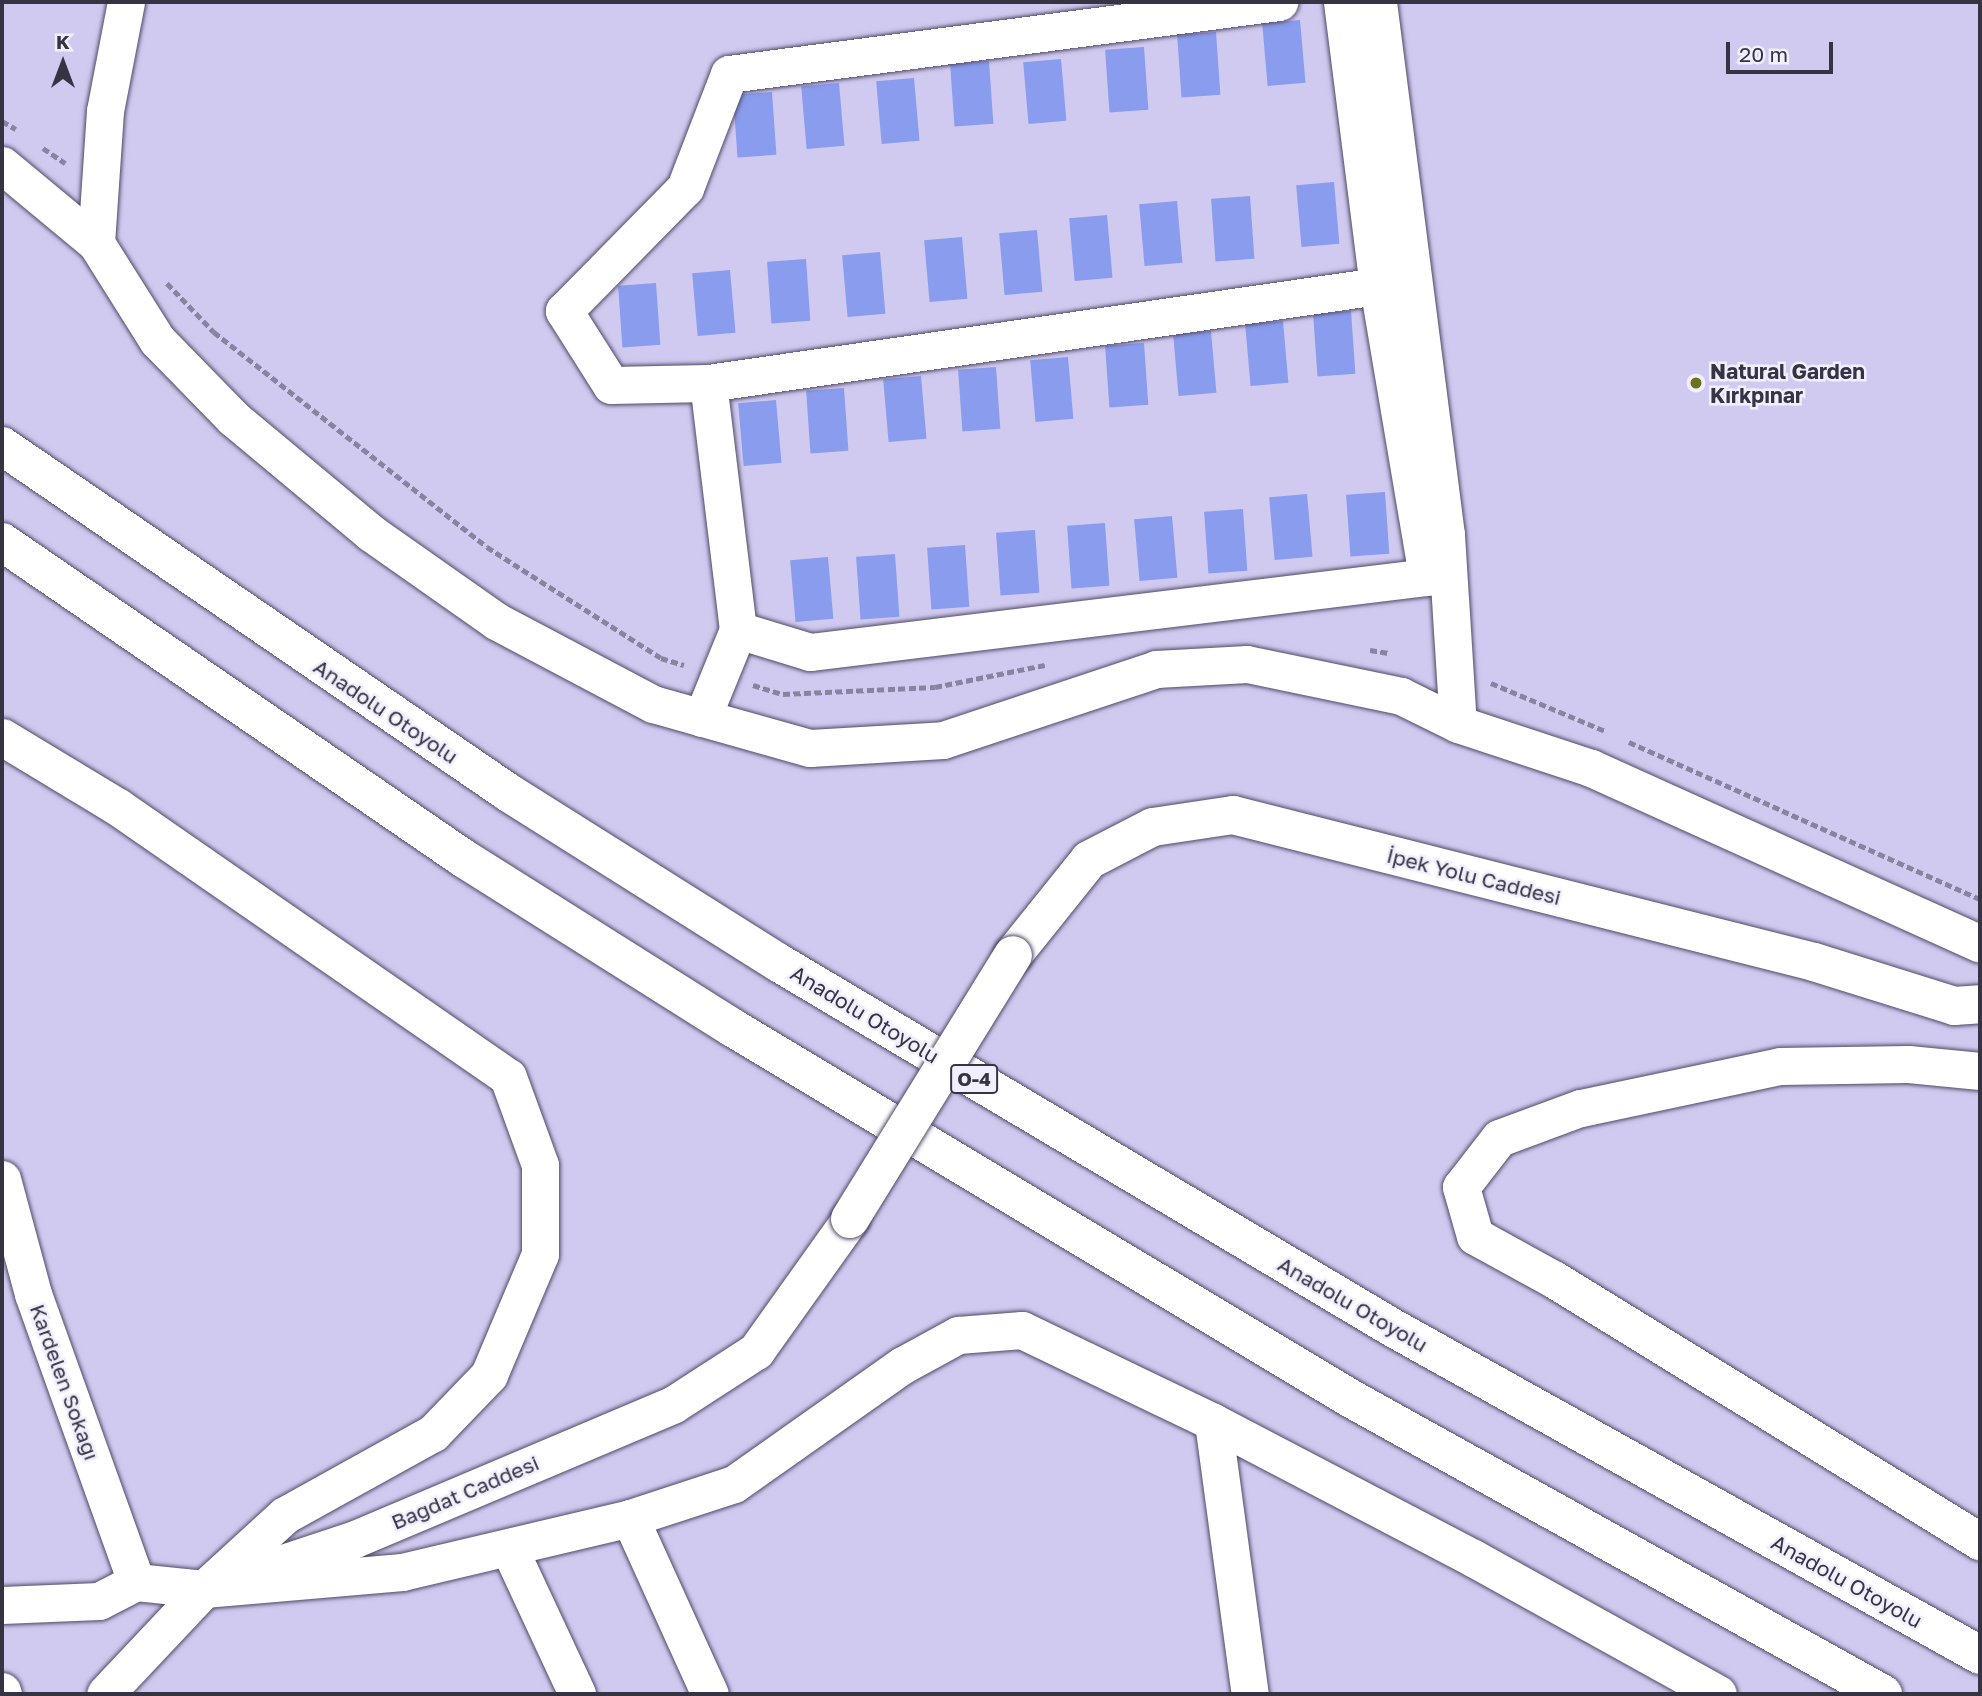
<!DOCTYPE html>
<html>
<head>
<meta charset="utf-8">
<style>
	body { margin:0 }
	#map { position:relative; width:1982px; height:1696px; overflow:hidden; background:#d1caf0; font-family:"Golos Text",sans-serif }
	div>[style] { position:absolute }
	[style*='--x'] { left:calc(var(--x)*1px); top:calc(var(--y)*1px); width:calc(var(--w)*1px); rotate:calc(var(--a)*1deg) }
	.building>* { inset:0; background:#8a9cee; transform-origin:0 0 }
	.path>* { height:4.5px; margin-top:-2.25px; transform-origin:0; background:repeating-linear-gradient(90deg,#89839f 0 7px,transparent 0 10.5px) }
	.roads { filter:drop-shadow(0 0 2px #504969) drop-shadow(0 0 2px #504969) }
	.minor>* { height:37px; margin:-18.5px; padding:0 18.5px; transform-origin:18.5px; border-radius:18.5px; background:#fff }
	.tertiary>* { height:38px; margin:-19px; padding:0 19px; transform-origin:19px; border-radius:19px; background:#fff }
	.motorway>* { height:38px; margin:-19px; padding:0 19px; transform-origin:19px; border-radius:19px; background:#fff }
	.bridges { filter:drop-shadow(0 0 2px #504969) drop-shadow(0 0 2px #504969) }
	.tertiary-bridge>* { height:38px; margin:-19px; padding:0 19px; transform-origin:19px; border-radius:19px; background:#fff }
	.dots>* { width:19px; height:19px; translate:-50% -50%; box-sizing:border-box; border:4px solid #f1eefe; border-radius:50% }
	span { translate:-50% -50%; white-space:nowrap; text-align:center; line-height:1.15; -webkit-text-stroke:5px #f1eefe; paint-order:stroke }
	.shield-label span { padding:2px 5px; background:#f1eefe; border:2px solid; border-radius:5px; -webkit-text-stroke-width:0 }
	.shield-label { font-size:19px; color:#363342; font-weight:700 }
	.poi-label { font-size:21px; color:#363342; font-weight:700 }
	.left { translate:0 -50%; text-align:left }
	.street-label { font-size:21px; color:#363342 }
	.frame { position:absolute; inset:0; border:4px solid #363342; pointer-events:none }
	.north { position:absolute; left:28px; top:28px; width:70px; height:70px; -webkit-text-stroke:5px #f1eefe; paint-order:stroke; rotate:0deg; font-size:19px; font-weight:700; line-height:28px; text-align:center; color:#363342 }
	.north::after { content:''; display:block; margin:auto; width:24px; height:32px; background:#363342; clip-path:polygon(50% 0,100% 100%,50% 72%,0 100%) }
	.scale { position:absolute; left:1726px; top:42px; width:107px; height:32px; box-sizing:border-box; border:4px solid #363342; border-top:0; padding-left:9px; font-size:21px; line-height:24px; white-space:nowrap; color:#363342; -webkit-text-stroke:5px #f1eefe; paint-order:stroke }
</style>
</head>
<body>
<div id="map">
	<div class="building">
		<div style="left:1300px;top:20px;width:63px;height:38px;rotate:85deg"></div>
		<div style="left:1216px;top:32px;width:63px;height:39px;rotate:86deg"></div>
		<div style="left:1144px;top:47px;width:63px;height:39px;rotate:86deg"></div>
		<div style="left:1061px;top:59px;width:62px;height:38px;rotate:85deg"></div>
		<div style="left:989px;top:61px;width:63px;height:39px;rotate:86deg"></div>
		<div style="left:914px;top:78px;width:63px;height:38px;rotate:85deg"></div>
		<div style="left:839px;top:83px;width:63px;height:38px;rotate:85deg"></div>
		<div style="left:772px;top:92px;width:63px;height:39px;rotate:86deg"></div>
		<div style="left:1334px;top:182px;width:62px;height:38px;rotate:85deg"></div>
		<div style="left:1250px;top:196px;width:63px;height:39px;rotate:86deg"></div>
		<div style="left:1177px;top:201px;width:62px;height:38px;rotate:85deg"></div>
		<div style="left:1107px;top:215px;width:63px;height:38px;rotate:85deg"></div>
		<div style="left:1037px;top:230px;width:62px;height:38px;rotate:85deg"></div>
		<div style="left:962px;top:237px;width:62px;height:38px;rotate:85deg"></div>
		<div style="left:880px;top:252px;width:62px;height:38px;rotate:85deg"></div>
		<div style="left:806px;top:259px;width:62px;height:39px;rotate:86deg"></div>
		<div style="left:730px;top:270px;width:63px;height:38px;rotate:85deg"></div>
		<div style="left:656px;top:283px;width:62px;height:38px;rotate:86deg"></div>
		<div style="left:1351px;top:311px;width:63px;height:38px;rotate:86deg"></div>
		<div style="left:1283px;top:321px;width:62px;height:38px;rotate:85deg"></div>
		<div style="left:1211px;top:331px;width:62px;height:38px;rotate:85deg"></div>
		<div style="left:1144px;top:343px;width:62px;height:39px;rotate:86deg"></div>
		<div style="left:1068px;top:357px;width:62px;height:38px;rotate:85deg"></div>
		<div style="left:996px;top:367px;width:62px;height:38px;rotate:86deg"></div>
		<div style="left:921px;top:376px;width:63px;height:38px;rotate:85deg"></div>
		<div style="left:844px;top:388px;width:63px;height:38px;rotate:86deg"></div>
		<div style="left:776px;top:400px;width:63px;height:38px;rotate:85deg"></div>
		<div style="left:1385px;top:492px;width:62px;height:39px;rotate:86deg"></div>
		<div style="left:1307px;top:494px;width:63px;height:38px;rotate:85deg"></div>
		<div style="left:1243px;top:509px;width:62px;height:39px;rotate:86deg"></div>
		<div style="left:1172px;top:516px;width:62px;height:38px;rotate:85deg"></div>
		<div style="left:1105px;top:523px;width:63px;height:38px;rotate:86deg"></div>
		<div style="left:1035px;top:530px;width:63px;height:39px;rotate:86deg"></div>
		<div style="left:965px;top:545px;width:62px;height:38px;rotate:86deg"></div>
		<div style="left:895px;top:554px;width:63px;height:39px;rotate:86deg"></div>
		<div style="left:828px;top:557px;width:62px;height:38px;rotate:85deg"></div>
	</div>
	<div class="path">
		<div style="--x:2;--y:121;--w:16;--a:30"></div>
		<div style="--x:43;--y:148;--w:27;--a:34"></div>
		<div style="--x:167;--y:283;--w:68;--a:46.2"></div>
		<div style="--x:214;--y:332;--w:347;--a:38.2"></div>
		<div style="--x:487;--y:547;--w:206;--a:32.5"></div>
		<div style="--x:661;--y:658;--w:24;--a:17"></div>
		<div style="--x:1370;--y:650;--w:19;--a:9"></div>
		<div style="--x:1491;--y:683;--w:124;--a:22.8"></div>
		<div style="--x:753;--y:685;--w:31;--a:17"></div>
		<div style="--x:783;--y:694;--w:152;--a:-2.6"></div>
		<div style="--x:935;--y:687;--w:112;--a:-11.3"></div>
		<div style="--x:1629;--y:742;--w:385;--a:24.1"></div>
	</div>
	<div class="roads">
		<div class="minor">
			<div style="--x:1342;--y:2;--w:286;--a:82.8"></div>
			<div style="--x:1378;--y:2;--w:537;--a:82.73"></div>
			<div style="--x:1446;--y:535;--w:189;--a:86.4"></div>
			<div style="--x:2;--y:165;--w:122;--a:39.7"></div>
			<div style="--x:96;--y:243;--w:115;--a:57.8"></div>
			<div style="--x:157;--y:340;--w:109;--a:45.7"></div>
			<div style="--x:233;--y:418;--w:180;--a:39.8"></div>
			<div style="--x:371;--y:533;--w:153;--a:35.1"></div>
			<div style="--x:496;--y:621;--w:178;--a:27.9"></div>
			<div style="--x:653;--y:704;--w:163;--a:15.7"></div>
			<div style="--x:810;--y:748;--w:133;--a:-3.4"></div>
			<div style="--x:943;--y:740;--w:225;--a:-18.4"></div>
			<div style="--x:1156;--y:669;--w:91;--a:-3.1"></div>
			<div style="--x:1247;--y:664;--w:157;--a:11.7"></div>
			<div style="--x:1401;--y:696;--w:64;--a:26.2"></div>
			<div style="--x:1458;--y:724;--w:140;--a:18.3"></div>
			<div style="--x:1591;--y:768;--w:427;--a:24.3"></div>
			<div style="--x:96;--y:243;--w:132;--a:-86.1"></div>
			<div style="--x:105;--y:111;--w:111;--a:-79.1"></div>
			<div style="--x:708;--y:383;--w:97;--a:178.8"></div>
			<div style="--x:611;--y:385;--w:88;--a:-122.4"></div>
			<div style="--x:564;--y:311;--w:173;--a:-45.5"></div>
			<div style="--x:685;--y:188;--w:122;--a:-68.9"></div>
			<div style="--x:729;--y:74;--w:555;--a:-7.46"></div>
			<div style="--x:702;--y:718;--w:95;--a:-67.8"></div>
			<div style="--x:738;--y:630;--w:249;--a:-96.9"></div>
			<div style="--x:708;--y:383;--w:677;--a:-8.24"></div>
			<div style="--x:1378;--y:286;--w:295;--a:80.4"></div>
			<div style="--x:1427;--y:577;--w:622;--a:173.07"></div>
			<div style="--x:810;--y:652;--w:75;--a:-163"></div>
			<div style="--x:2;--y:737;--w:135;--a:31.1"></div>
			<div style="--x:118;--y:807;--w:474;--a:34.7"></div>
			<div style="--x:508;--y:1077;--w:94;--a:70"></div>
			<div style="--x:540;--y:1165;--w:89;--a:90"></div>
			<div style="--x:540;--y:1254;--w:131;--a:112.9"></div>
			<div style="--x:489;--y:1375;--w:81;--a:134"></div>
			<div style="--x:433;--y:1433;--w:169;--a:151"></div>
			<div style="--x:285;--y:1515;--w:110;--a:137.6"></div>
			<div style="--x:204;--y:1589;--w:144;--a:133.3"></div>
			<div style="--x:1980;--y:1071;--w:72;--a:-174.4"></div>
			<div style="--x:1908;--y:1064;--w:128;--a:179.1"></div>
			<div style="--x:1780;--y:1066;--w:204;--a:168.1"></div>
			<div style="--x:1580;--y:1108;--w:86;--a:159.7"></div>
			<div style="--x:1499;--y:1138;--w:62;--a:127.8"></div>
			<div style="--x:1461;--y:1187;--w:51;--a:74.1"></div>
			<div style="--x:1475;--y:1236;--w:91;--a:28.8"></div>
			<div style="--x:1555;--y:1280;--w:499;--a:31.6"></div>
			<div style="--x:2;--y:1179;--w:119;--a:74.9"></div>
			<div style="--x:33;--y:1294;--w:306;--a:70.3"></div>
			<div style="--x:1213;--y:1422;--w:275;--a:82.3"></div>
			<div style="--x:630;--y:1518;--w:193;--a:65.6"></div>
			<div style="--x:510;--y:1550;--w:159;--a:65"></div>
			<div style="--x:204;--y:1589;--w:199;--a:-4.9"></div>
			<div style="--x:402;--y:1572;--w:234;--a:-13.3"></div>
			<div style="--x:630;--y:1518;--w:109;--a:-18.1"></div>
			<div style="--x:734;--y:1484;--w:207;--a:-35.2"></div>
			<div style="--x:903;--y:1365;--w:63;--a:-28.6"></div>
			<div style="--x:958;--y:1335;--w:64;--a:-4.5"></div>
			<div style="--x:1022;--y:1330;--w:212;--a:25.7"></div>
			<div style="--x:1213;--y:1422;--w:293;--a:27.6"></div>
			<div style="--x:1473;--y:1558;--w:280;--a:29"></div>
			<div style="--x:2;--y:1605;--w:97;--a:-2.4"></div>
			<div style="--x:99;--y:1601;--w:42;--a:-27.2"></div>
			<div style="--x:136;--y:1582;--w:68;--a:5.9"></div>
			<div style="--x:204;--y:1589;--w:159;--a:-18.3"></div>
			<div style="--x:355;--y:1539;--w:346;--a:-22.9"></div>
			<div style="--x:674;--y:1404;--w:98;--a:-32.9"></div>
			<div style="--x:756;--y:1351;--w:162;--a:-54.5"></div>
			<div style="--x:2;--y:1691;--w:3;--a:72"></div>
		</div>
		<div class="tertiary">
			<div style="--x:1013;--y:955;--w:122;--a:-51.3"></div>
			<div style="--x:1089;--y:860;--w:72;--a:-27.3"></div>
			<div style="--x:1153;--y:827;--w:81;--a:-8.5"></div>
			<div style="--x:1233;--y:815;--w:599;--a:14.2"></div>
			<div style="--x:1814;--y:962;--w:147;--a:17.4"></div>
			<div style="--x:1954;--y:1006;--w:26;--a:-4"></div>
		</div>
		<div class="motorway">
			<div style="--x:2;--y:446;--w:614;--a:34.39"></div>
			<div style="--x:509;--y:793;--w:319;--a:32.2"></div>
			<div style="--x:779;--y:963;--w:714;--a:30.73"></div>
			<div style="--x:1393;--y:1328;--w:672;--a:29.12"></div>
			<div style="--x:2;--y:542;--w:559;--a:34.43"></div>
			<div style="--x:463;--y:858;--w:319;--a:32.2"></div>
			<div style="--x:733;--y:1028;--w:717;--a:30.96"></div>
			<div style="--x:1348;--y:1397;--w:612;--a:29.04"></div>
		</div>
	</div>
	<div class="bridges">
		<div class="tertiary-bridge">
			<div style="--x:850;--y:1219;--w:310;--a:-58.3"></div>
		</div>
	</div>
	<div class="dots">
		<div style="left:1696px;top:383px;background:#6c7219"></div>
	</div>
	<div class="shield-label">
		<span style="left:974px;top:1079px">O-4</span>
	</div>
	<div class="poi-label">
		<span class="left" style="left:1710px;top:383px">Natural Garden<br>Kırkpınar</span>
	</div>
	<div class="street-label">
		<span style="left:386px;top:711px;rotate:34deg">Anadolu Otoyolu</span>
		<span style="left:1474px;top:876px;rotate:14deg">İpek Yolu Caddesi</span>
		<span style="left:865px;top:1014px;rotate:31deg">Anadolu Otoyolu</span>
		<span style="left:1353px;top:1304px;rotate:30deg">Anadolu Otoyolu</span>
		<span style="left:65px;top:1382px;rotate:70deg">Kardelen Sokağı</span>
		<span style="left:465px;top:1492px;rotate:-23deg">Bağdat Caddesi</span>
		<span style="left:1847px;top:1581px;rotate:29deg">Anadolu Otoyolu</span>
	</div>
	<div class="frame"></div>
	<div class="north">K</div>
	<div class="scale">20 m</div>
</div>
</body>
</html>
